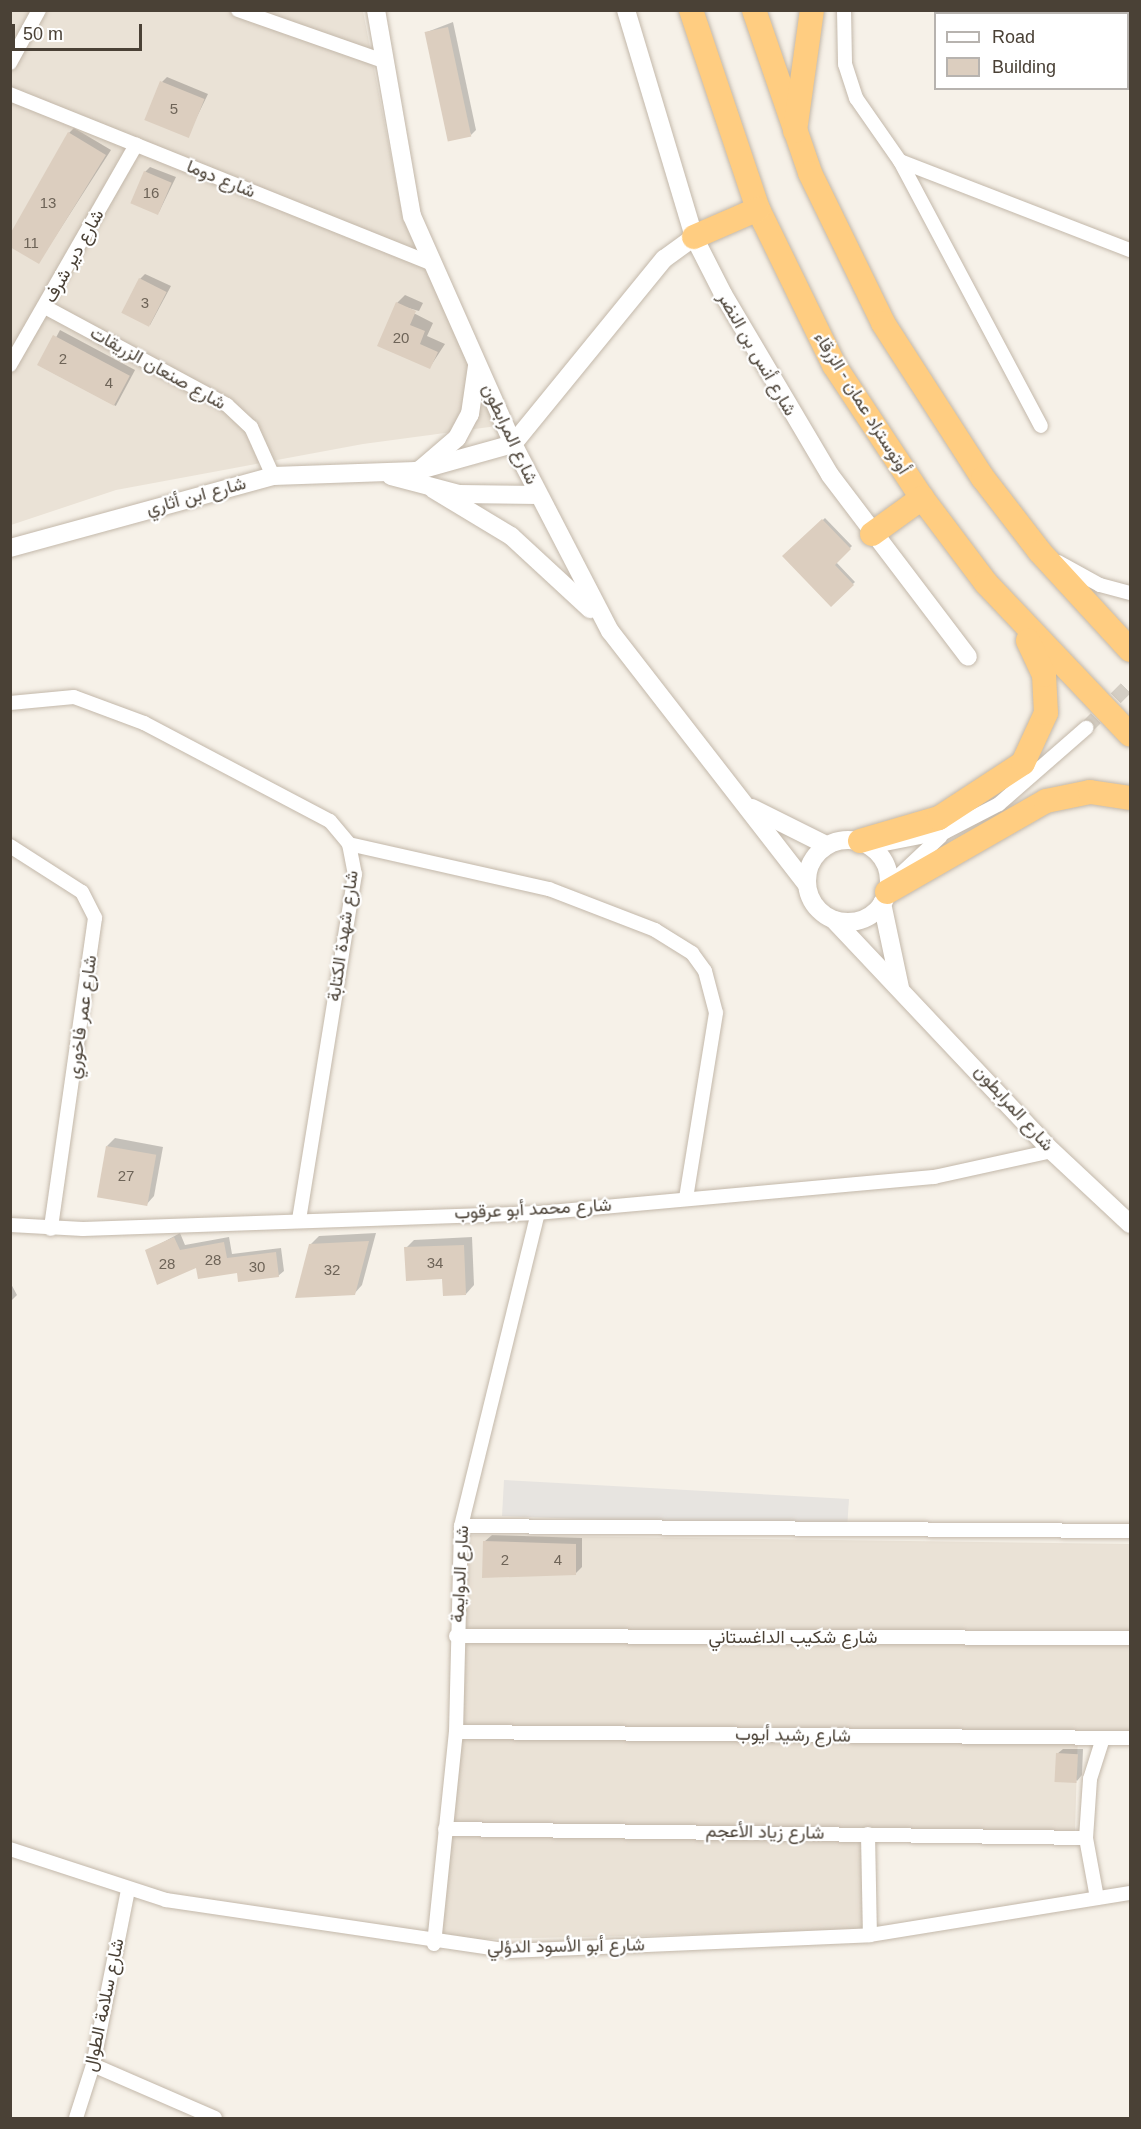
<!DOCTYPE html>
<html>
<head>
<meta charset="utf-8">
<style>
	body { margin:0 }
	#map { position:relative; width:1141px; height:2129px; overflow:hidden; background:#f6f1e8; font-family:Helvetica,Vazirmatn,sans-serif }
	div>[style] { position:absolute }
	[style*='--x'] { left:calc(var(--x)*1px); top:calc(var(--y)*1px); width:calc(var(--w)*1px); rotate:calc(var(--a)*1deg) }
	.residential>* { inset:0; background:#eae2d6 }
	.parking>* { inset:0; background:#e7e4e0 }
	.shadow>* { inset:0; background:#0003; transform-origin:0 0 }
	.building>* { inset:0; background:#dccebf; transform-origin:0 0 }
	.minor-tunnel>* { height:14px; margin-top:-7px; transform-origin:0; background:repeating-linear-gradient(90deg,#d4cec4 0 14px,transparent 0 21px) }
	.roads { filter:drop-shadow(0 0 2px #c3b8aa) drop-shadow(0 0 2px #c3b8aa) }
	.minor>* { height:14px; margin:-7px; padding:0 7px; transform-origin:7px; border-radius:7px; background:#fff }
	.tertiary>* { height:18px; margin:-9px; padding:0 9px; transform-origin:9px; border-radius:9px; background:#fff }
	.tertiary>.ring { margin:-9px; padding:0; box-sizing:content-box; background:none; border:18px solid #fff; border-radius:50% }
	.trunk>* { height:24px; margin:-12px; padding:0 12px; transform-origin:12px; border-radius:12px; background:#ffcd81 }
	span { translate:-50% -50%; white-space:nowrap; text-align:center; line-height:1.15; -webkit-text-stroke:4.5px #fff; paint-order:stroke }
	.number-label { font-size:15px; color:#6e6458 }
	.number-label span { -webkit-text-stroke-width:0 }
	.street-label { font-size:18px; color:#4a4136 }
	.frame { position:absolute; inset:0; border:12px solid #4a4136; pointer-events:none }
	.legend { position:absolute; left:934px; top:12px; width:195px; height:78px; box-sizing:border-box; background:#fff; border:2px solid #b7b3af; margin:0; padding:8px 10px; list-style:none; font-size:18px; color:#4a4136 }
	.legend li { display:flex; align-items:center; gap:12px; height:30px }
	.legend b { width:30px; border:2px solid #b7b3af }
	.scale { position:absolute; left:12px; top:24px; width:130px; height:27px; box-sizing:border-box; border:3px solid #4a4136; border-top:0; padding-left:8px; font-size:18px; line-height:21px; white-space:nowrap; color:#4a4136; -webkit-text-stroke:4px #fff; paint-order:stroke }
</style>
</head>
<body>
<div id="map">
	<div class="residential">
		<div style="clip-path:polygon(10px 11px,363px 11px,403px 219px,497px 426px,363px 444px,116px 490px,11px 525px)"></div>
		<div style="clip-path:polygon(462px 1535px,1130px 1544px,1130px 1734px,1078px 1732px,1075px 1831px,871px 1838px,873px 1931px,439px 1940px)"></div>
	</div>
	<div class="parking">
		<div style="clip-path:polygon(504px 1480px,849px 1499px,847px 1529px,502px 1516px)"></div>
	</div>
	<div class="shadow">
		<div style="clip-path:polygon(453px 22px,476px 130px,471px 135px,427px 32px)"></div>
		<div style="clip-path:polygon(167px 77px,208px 94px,188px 135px,162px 82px)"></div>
		<div style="clip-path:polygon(74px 128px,111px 150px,39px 262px,69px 133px)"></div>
		<div style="clip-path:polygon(150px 167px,176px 177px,159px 212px,145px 172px)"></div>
		<div style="clip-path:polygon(145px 274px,171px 286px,150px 325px,140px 279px)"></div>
		<div style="clip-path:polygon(405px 295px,423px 303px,419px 311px,398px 305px,433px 323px,427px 336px,445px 344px,430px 367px,397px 303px)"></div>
		<div style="left:60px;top:330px;width:85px;height:41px;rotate:28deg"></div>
		<div style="clip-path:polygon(825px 518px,852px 546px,836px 562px,855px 582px,831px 605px,785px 556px)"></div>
		<div style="clip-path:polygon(115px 1138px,163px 1147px,154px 1196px,146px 1205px,107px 1146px)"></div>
		<div style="clip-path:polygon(180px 1233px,185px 1245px,229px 1237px,232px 1254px,281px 1248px,284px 1271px,278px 1276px,197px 1266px,147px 1251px)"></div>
		<div style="clip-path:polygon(376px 1233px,362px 1285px,354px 1294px,310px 1245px,319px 1236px)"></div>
		<div style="clip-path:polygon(472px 1237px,474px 1285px,466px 1294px,406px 1248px,414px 1240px)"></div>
		<div style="clip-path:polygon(10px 1282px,17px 1295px,10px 1302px)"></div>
		<div style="clip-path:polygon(492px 1535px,582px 1538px,582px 1567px,575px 1574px,484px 1542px)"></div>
		<div style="clip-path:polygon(1063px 1749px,1083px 1749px,1082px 1775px,1077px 1781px,1057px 1754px)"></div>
	</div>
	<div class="building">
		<div style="left:448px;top:27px;width:112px;height:24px;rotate:78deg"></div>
		<div style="left:160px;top:81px;width:48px;height:42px;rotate:22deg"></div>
		<div style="clip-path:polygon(68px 132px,106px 155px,39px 264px,10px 247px,10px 234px)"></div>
		<div style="left:144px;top:171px;width:30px;height:35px;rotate:23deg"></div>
		<div style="left:139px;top:278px;width:31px;height:39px;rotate:27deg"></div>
		<div style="clip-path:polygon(396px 302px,416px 311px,410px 325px,425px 331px,420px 344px,438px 352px,430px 369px,377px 346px)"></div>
		<div style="left:53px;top:335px;width:87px;height:34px;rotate:28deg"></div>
		<div style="clip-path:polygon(822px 519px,851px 549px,835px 565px,854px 585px,831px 607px,782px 556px)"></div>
		<div style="left:106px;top:1146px;width:51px;height:52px;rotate:10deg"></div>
		<div style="clip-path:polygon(174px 1237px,180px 1250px,224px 1242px,227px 1258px,276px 1252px,279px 1277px,238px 1282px,237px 1273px,198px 1279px,196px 1268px,157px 1285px,145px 1250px)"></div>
		<div style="clip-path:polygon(369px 1241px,355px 1295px,295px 1298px,309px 1244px)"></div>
		<div style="clip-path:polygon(464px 1245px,466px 1295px,443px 1296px,442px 1279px,406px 1281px,404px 1247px)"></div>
		<div style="clip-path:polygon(483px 1541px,576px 1544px,576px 1575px,482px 1578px)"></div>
		<div style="left:1056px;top:1753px;width:22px;height:29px;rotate:3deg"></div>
	</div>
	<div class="minor-tunnel">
		<div style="--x:1086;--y:728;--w:62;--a:-45"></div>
	</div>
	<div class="roads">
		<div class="minor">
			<div style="--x:238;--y:10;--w:155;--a:19.3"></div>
			<div style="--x:844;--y:10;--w:54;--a:88.9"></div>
			<div style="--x:845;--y:64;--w:36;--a:72"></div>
			<div style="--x:856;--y:98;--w:77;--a:55.1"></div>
			<div style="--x:900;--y:161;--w:300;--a:62"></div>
			<div style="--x:10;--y:63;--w:60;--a:-61.3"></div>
			<div style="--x:10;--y:94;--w:454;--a:21.9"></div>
			<div style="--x:900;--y:161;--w:247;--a:21.2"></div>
			<div style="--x:45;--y:307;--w:207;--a:28.3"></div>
			<div style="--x:227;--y:405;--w:33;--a:43"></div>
			<div style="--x:251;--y:427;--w:54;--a:65.8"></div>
			<div style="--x:10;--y:365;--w:254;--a:-60.2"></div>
			<div style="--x:1058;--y:562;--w:48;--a:28.7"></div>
			<div style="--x:1100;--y:585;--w:31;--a:15"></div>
			<div style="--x:10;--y:703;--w:64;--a:-5.4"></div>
			<div style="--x:74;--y:697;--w:75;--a:20.4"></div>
			<div style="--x:144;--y:723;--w:210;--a:27.8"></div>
			<div style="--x:330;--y:821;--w:30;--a:50"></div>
			<div style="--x:349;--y:844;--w:31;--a:79"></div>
			<div style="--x:355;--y:874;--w:350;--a:99.2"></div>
			<div style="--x:349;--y:844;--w:205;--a:12.7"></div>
			<div style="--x:549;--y:889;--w:114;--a:21.1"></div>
			<div style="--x:655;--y:930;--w:44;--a:31.9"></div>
			<div style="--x:692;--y:953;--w:22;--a:54"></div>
			<div style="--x:705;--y:971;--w:43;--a:75.3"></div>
			<div style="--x:716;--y:1013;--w:188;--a:99.2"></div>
			<div style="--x:885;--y:844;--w:61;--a:-11.3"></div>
			<div style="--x:945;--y:832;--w:61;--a:-27.4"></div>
			<div style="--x:999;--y:804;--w:116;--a:-41.1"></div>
			<div style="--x:10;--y:846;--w:85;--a:32.6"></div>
			<div style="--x:82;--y:892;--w:29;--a:63"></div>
			<div style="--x:95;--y:918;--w:314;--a:98.1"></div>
			<div style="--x:894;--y:880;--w:64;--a:-43.1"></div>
			<div style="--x:10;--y:1225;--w:73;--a:3.1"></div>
			<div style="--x:83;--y:1229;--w:455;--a:-2"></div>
			<div style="--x:538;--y:1213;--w:398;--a:-5.2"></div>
			<div style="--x:934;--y:1177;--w:121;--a:-12.4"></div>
			<div style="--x:461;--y:1526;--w:669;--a:0.43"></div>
			<div style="--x:456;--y:1636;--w:674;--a:0.17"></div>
			<div style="--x:456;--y:1732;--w:674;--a:0.51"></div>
			<div style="--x:445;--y:1829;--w:641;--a:0.8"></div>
			<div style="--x:868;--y:1834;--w:101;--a:88.9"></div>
			<div style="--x:10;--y:1849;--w:164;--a:18.1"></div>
			<div style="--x:166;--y:1900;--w:348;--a:8.4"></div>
			<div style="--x:510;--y:1951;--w:360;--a:-2.5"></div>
			<div style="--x:870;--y:1935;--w:263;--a:-9.2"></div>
			<div style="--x:1097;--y:1898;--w:61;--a:-100.4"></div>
			<div style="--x:1086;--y:1838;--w:59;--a:-86.1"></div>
			<div style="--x:1090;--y:1779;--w:43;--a:-72.4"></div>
			<div style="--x:434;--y:1944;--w:213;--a:-84.1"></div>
			<div style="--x:456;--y:1732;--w:206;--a:-88.6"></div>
			<div style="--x:461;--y:1526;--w:322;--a:-76.2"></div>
			<div style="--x:93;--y:2065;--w:133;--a:23.5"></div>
			<div style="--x:76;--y:2118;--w:56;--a:-72.2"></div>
			<div style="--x:93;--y:2065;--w:178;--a:-78.7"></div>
		</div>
		<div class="tertiary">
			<div style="--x:376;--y:10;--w:209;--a:80.1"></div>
			<div style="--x:412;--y:216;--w:249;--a:66.1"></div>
			<div style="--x:513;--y:444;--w:211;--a:62.6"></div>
			<div style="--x:610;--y:631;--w:320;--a:52.2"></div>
			<div style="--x:626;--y:10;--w:237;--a:73.3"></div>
			<div style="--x:694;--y:237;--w:64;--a:63"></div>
			<div style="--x:723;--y:294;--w:210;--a:59.4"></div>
			<div style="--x:830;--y:475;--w:228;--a:52.8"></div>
			<div style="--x:422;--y:468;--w:46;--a:-40.6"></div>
			<div style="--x:457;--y:438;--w:27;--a:-62"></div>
			<div style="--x:470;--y:414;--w:49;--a:-81.7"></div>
			<div style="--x:391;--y:476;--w:70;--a:14.8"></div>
			<div style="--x:459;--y:494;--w:79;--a:0.7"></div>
			<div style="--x:433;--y:489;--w:91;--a:31.1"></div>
			<div style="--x:511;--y:536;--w:108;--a:42.7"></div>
			<div style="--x:10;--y:548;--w:273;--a:-15.3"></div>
			<div style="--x:273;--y:476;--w:143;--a:-2"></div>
			<div style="--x:416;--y:471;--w:101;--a:-15.6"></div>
			<div style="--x:513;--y:444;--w:239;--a:-50.8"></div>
			<div style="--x:664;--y:259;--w:37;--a:-36"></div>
			<div style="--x:752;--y:808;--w:83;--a:26.6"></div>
			<div class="ring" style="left:807px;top:840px;width:64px;height:64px"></div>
			<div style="--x:882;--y:903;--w:87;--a:78"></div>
			<div style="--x:834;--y:920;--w:318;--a:46.7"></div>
			<div style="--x:1052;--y:1151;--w:107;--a:43.1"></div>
		</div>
		<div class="trunk">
			<div style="--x:691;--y:10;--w:210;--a:71.4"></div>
			<div style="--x:758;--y:209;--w:174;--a:64"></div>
			<div style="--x:834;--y:365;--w:159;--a:56.5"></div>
			<div style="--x:922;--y:498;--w:106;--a:53"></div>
			<div style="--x:986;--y:583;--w:209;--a:46.5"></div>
			<div style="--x:754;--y:10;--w:172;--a:71"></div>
			<div style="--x:810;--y:173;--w:167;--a:64"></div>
			<div style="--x:883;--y:323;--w:184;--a:57.2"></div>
			<div style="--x:983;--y:478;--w:93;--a:52.4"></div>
			<div style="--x:1040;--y:552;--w:133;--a:47.4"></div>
			<div style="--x:795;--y:131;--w:122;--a:-82"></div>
			<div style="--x:694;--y:237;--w:70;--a:-23.6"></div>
			<div style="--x:872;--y:534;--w:62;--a:-35.8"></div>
			<div style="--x:860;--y:841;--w:82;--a:-16.2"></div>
			<div style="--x:939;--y:818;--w:100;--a:-33.2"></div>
			<div style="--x:1023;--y:763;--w:55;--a:-65.3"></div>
			<div style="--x:1046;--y:713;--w:38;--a:-93"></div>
			<div style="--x:1044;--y:675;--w:38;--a:-115"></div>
			<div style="--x:887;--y:892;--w:183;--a:-29.8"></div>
			<div style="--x:1046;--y:801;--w:45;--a:-11.6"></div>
			<div style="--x:1090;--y:792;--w:40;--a:8.5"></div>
		</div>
	</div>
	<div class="number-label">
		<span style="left:174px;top:109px">5</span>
		<span style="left:151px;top:193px">16</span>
		<span style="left:48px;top:203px">13</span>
		<span style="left:31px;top:243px">11</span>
		<span style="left:145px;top:303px">3</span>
		<span style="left:401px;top:338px">20</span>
		<span style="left:63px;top:359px">2</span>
		<span style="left:109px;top:383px">4</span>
		<span style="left:126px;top:1176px">27</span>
		<span style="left:213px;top:1260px">28</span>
		<span style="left:435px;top:1263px">34</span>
		<span style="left:167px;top:1264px">28</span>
		<span style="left:257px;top:1267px">30</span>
		<span style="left:332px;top:1270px">32</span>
		<span style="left:505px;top:1560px">2</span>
		<span style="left:558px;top:1560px">4</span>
	</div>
	<div class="street-label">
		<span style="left:221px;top:179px;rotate:22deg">شارع دوما</span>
		<span style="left:74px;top:256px;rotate:-61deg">شارع دير شرف</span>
		<span style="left:757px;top:354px;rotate:60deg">شارع أنس بن النضر</span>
		<span style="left:158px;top:368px;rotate:29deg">شارع صنعان الزريقات</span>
		<span style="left:862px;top:403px;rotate:58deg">أوتوستراد عمان - الزرقاء</span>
		<span style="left:510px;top:434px;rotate:65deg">شارع المرابطون</span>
		<span style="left:196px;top:496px;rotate:-15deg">شارع ابن أثاري</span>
		<span style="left:343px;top:936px;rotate:-82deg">شارع شهدة الكتابة</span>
		<span style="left:82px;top:1017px;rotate:-82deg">شارع عمر فاخوري</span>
		<span style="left:1014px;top:1108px;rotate:48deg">شارع المرابطون</span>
		<span style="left:533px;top:1209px;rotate:-3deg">شارع محمد أبو عرقوب</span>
		<span style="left:460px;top:1574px;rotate:-87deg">شارع الدوايمة</span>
		<span style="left:793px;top:1637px">شارع شكيب الداغستاني</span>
		<span style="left:793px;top:1735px;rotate:1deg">شارع رشيد أيوب</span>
		<span style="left:765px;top:1832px;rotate:1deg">شارع زياد الأعجم</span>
		<span style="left:566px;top:1946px;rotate:-1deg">شارع أبو الأسود الدؤلي</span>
		<span style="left:104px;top:2005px;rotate:-78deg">شارع سلامة الطوال</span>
	</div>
	<div class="frame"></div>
	<ul class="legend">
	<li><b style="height:8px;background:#fff"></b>Road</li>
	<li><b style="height:16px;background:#dccebf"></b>Building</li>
	</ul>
	<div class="scale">50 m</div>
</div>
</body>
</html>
